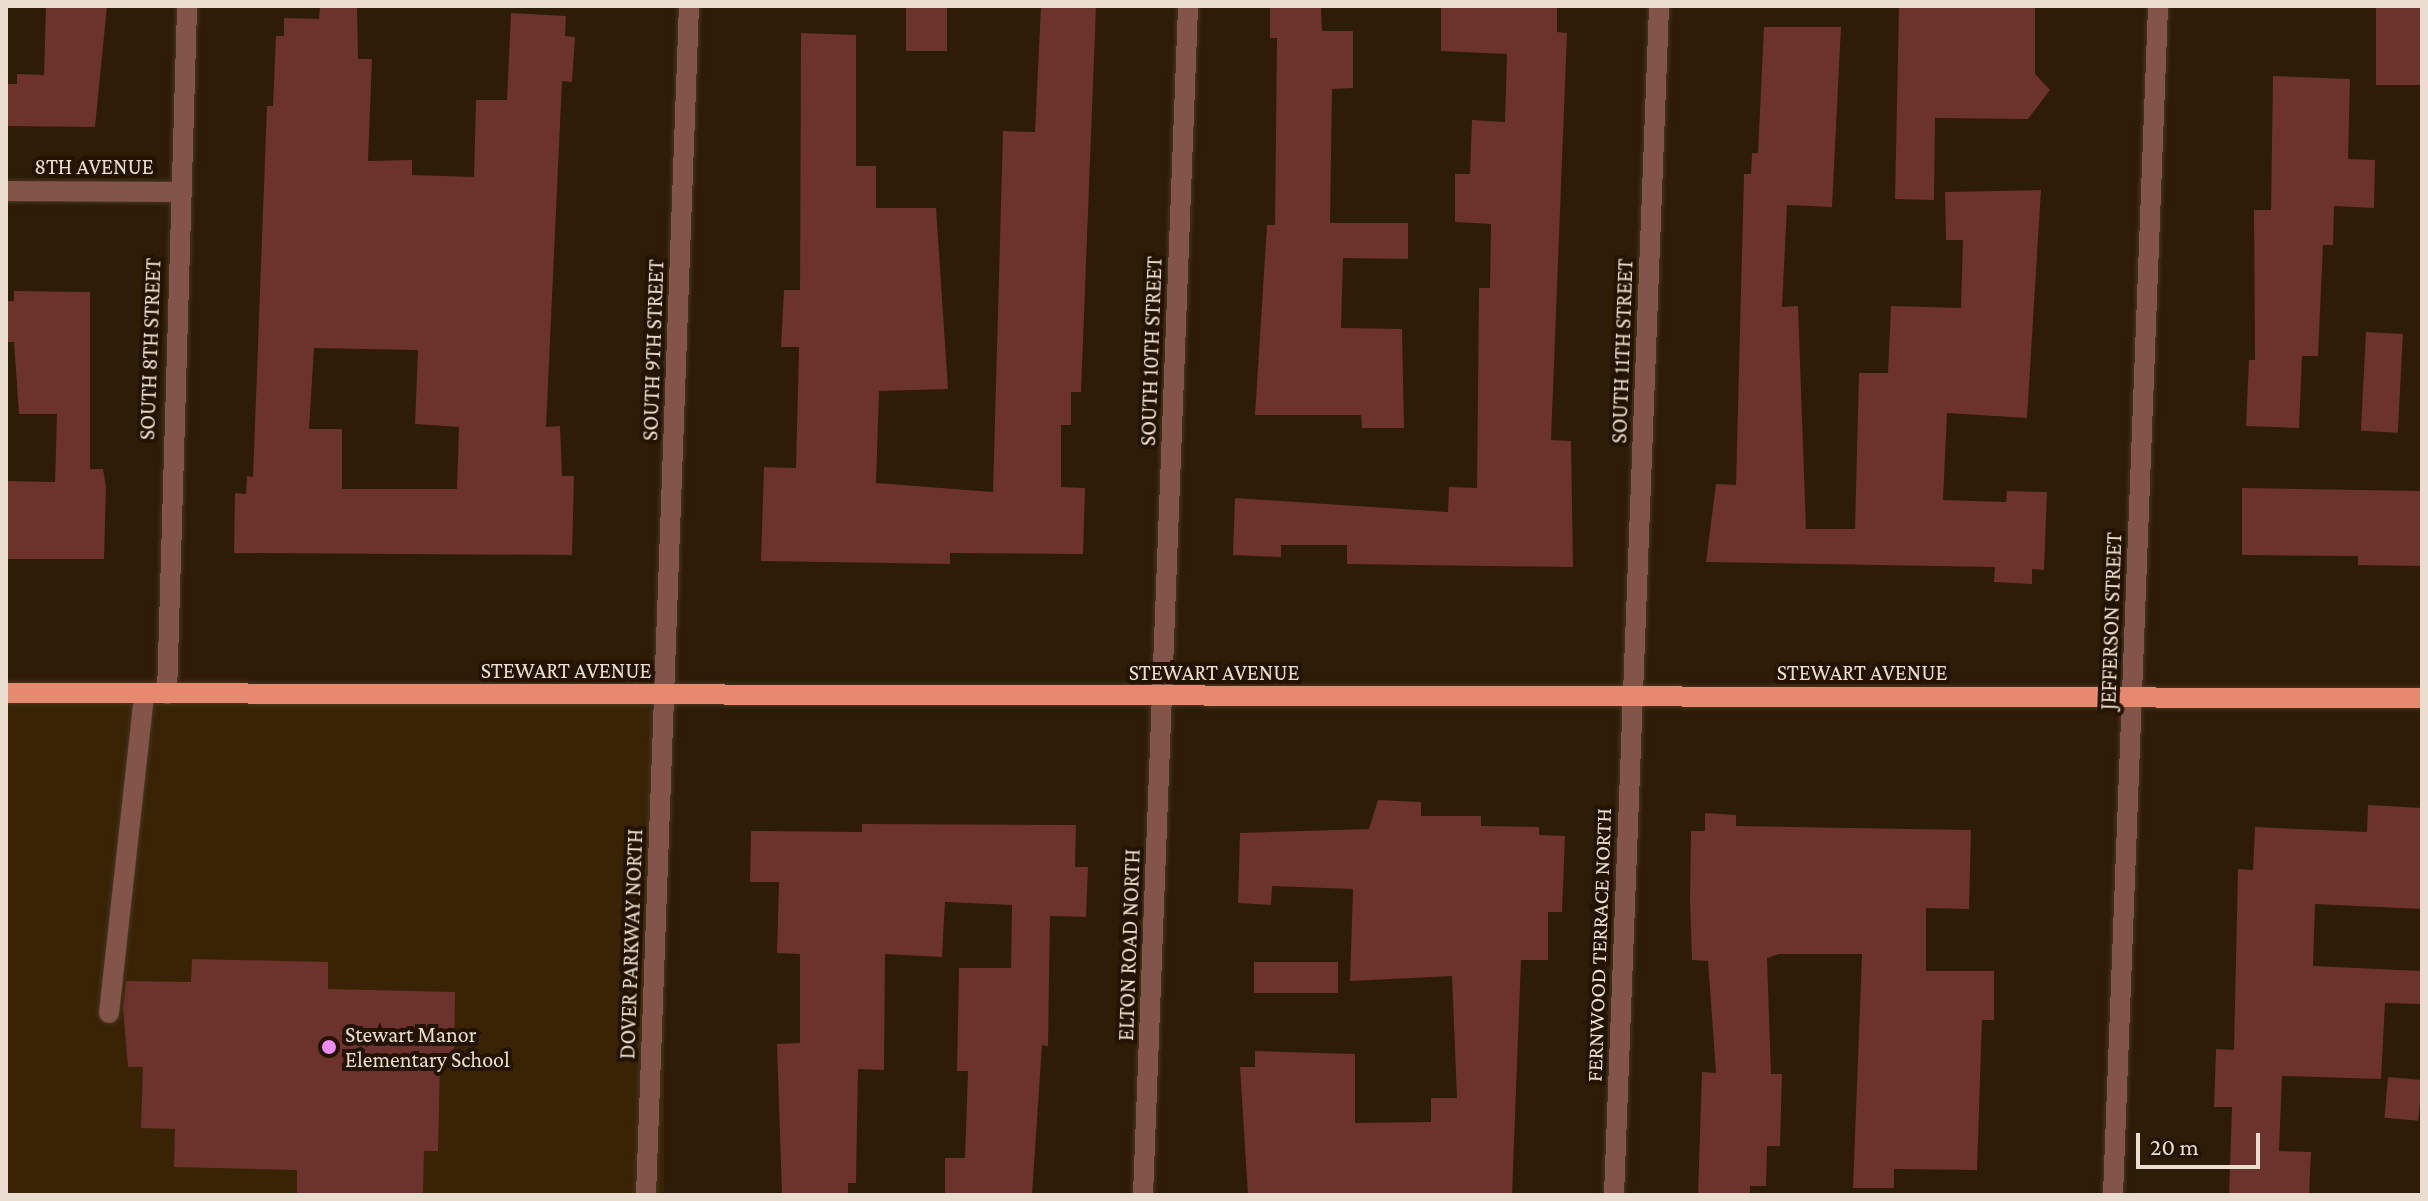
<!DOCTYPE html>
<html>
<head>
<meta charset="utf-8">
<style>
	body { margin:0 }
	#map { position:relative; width:2428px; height:1201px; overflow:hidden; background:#2d1c06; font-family:"Crimson Pro",serif }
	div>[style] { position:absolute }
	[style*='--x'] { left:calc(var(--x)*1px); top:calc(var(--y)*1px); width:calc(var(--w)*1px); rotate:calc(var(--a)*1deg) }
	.built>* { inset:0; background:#382305; transform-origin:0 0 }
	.building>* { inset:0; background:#6c322c; transform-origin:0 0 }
	.roads { filter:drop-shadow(0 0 2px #473722) drop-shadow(0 0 2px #473722) }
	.minor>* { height:20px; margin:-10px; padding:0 10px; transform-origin:10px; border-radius:10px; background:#835548 }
	.major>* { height:20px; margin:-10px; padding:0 10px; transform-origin:10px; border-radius:10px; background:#e7896e }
	.dots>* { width:22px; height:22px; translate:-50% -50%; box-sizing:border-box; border:4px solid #231300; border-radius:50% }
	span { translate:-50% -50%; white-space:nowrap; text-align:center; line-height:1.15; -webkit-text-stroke:8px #231300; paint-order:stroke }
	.street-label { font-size:22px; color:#e9ded0 }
	.poi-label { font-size:22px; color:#e9ded0 }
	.left { translate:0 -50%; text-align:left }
	.frame { position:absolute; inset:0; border:8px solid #e9ded0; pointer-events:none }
	.scale { position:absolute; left:2136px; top:1133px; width:124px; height:36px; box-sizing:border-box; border:4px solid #e9ded0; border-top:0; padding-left:10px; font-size:24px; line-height:28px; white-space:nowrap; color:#e9ded0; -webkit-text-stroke:6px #231300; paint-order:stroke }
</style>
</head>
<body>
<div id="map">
	<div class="built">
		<div style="left:6px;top:692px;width:658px;height:503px"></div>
	</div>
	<div class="building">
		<div style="clip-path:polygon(46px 6px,107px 6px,95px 127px,6px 126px,6px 84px,17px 84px,17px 74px,44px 75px)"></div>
		<div style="clip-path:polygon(evenodd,320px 6px,357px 6px,358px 59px,372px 59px,368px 161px,412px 160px,412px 175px,474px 177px,476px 100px,507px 100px,511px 13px,566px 16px,565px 36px,575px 37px,572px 82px,562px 81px,546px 427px,560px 426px,562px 476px,574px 476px,572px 555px,234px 553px,235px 493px,246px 494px,247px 476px,253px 477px,267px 106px,273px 106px,276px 36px,284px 36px,284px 18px,319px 19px,320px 6px,314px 348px,418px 350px,415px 424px,459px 427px,457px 489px,342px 489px,342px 429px,309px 429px,314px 348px)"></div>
		<div style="left:906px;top:6px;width:41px;height:45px"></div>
		<div style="clip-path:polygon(1041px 6px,1096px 6px,1081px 392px,1071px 392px,1071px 425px,1061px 425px,1061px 487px,1085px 488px,1083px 554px,950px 553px,950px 564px,761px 561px,764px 467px,796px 468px,799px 347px,781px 347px,784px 290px,800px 290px,801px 33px,856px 35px,856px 166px,876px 166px,876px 208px,936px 208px,948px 389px,879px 391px,876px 483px,993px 492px,1003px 131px,1035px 132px)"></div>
		<div style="clip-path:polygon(1270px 6px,1321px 6px,1322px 31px,1353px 31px,1353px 88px,1332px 89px,1330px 223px,1408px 223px,1408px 259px,1343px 258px,1341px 328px,1402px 329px,1404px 428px,1362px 428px,1361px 415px,1255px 415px,1267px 225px,1275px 225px,1277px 38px,1270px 38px)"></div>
		<div style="clip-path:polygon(1441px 6px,1557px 6px,1557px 32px,1567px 33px,1551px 440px,1571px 441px,1573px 567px,1347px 564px,1347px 545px,1281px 545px,1281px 557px,1233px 555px,1235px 498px,1448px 512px,1449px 487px,1477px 488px,1479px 288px,1490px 288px,1491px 224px,1455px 222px,1455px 174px,1470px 174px,1472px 120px,1505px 122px,1507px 54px,1441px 51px)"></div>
		<div style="clip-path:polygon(1899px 6px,2035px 6px,2035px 74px,2050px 90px,2028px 119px,1935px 118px,1934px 200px,1895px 199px)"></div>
		<div style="left:2376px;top:6px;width:44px;height:79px"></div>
		<div style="clip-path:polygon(1764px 27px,1841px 27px,1832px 207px,1787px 205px,1782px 307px,1798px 306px,1806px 529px,1855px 529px,1859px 373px,1888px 373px,1891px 306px,1961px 308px,1963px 240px,1946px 240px,1945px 192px,2041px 190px,2027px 418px,1947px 413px,1943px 500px,2006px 502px,2007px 491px,2047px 492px,2044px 570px,2032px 569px,2032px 584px,1994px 582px,1995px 567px,1706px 562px,1716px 484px,1736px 485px,1744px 174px,1751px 174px,1752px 153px,1758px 153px)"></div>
		<div style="clip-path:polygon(2273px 76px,2350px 79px,2348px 159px,2375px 160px,2374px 208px,2334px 206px,2333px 245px,2323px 245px,2318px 356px,2302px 356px,2299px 428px,2246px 426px,2249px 360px,2255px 360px,2254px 210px,2271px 210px)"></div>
		<div style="clip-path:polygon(14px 291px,90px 292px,90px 469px,103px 469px,106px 487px,104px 559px,6px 559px,6px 481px,55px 482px,57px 414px,19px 414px,14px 342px,6px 342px,6px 301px,14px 301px)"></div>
		<div style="left:2366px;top:332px;width:37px;height:99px;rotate:3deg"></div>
		<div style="clip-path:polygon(2242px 488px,2422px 491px,2422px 566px,2358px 565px,2358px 556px,2242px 555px)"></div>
		<div style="clip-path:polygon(1378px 800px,1421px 802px,1421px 816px,1481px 816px,1481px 826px,1539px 827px,1539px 835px,1565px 836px,1562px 912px,1548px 912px,1548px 960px,1521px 960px,1512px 1195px,1248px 1195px,1240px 1067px,1255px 1067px,1255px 1051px,1355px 1054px,1355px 1123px,1431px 1122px,1431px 1098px,1457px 1098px,1452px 976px,1350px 981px,1353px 889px,1272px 886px,1271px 905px,1238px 903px,1240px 833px,1369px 829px)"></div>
		<div style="clip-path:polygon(2368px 805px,2422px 808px,2422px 909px,2315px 904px,2313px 966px,2422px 971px,2422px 1004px,2385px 1003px,2381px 1079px,2282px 1076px,2279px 1151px,2311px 1152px,2309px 1195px,2229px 1195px,2232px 1107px,2214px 1107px,2216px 1049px,2234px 1050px,2238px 869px,2253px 870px,2255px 827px,2367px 832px)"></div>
		<div style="clip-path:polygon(1705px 813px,1736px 815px,1736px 826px,1971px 830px,1969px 909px,1926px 908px,1926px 971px,1994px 971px,1994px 1020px,1982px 1020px,1977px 1170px,1894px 1169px,1894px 1188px,1853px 1188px,1862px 954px,1779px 954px,1767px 958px,1771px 1074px,1782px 1074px,1780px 1146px,1767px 1146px,1766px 1186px,1750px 1186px,1750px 1195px,1698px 1195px,1702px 1072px,1716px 1073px,1708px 961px,1692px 960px,1690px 901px,1691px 831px,1705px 831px)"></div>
		<div style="clip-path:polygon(862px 824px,1076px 825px,1075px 867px,1088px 867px,1086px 917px,1050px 916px,1048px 1046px,1042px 1045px,1032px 1195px,945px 1195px,945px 1158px,965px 1158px,968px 1071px,957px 1071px,959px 968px,1011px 968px,1012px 905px,945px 902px,942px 957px,885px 954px,884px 1070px,858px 1069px,856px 1183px,848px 1183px,848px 1195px,782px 1195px,777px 1044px,800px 1043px,800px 954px,777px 953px,779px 882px,750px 882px,751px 831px,862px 832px)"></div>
		<div style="clip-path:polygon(192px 959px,328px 962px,328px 989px,455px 992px,454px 1065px,440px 1064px,438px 1151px,424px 1151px,423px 1195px,297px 1195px,297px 1170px,174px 1167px,175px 1129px,141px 1128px,143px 1067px,128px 1067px,123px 1008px,126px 981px,191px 982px)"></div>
		<div style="left:1338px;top:962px;width:31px;height:84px;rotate:90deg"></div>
		<div style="left:2388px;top:1077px;width:34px;height:41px;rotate:5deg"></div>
	</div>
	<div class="roads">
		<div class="minor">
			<div style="--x:6;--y:191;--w:175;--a:0.3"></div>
			<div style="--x:167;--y:694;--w:688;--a:-88.33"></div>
			<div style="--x:109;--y:1013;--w:321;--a:-83.7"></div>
			<div style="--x:646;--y:1195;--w:1190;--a:-87.93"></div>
			<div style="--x:1143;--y:1195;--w:1190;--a:-87.83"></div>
			<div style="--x:1614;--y:1195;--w:1190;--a:-87.83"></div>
			<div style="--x:2113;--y:1195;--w:1190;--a:-87.83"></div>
		</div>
		<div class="major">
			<div style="--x:6;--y:693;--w:2416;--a:0.12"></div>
		</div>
	</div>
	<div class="dots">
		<div style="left:329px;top:1047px;background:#ee8cf8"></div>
	</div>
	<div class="street-label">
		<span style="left:94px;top:167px">8TH AVENUE</span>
		<span style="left:150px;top:349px;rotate:-88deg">SOUTH 8TH STREET</span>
		<span style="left:653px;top:350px;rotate:-88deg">SOUTH 9TH STREET</span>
		<span style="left:1151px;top:351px;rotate:-88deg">SOUTH 10TH STREET</span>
		<span style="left:1622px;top:351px;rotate:-88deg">SOUTH 11TH STREET</span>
		<span style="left:2111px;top:621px;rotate:-88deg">JEFFERSON STREET</span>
		<span style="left:566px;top:671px">STEWART AVENUE</span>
		<span style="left:1214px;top:673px">STEWART AVENUE</span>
		<span style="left:1862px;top:673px">STEWART AVENUE</span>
		<span style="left:631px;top:944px;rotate:-88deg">DOVER PARKWAY NORTH</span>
		<span style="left:1129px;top:945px;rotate:-88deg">ELTON ROAD NORTH</span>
		<span style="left:1599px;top:945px;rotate:-88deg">FERNWOOD TERRACE NORTH</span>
	</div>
	<div class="poi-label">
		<span class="left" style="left:345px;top:1047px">Stewart Manor<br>Elementary School</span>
	</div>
	<div class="frame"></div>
	<div class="scale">20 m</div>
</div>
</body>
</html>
